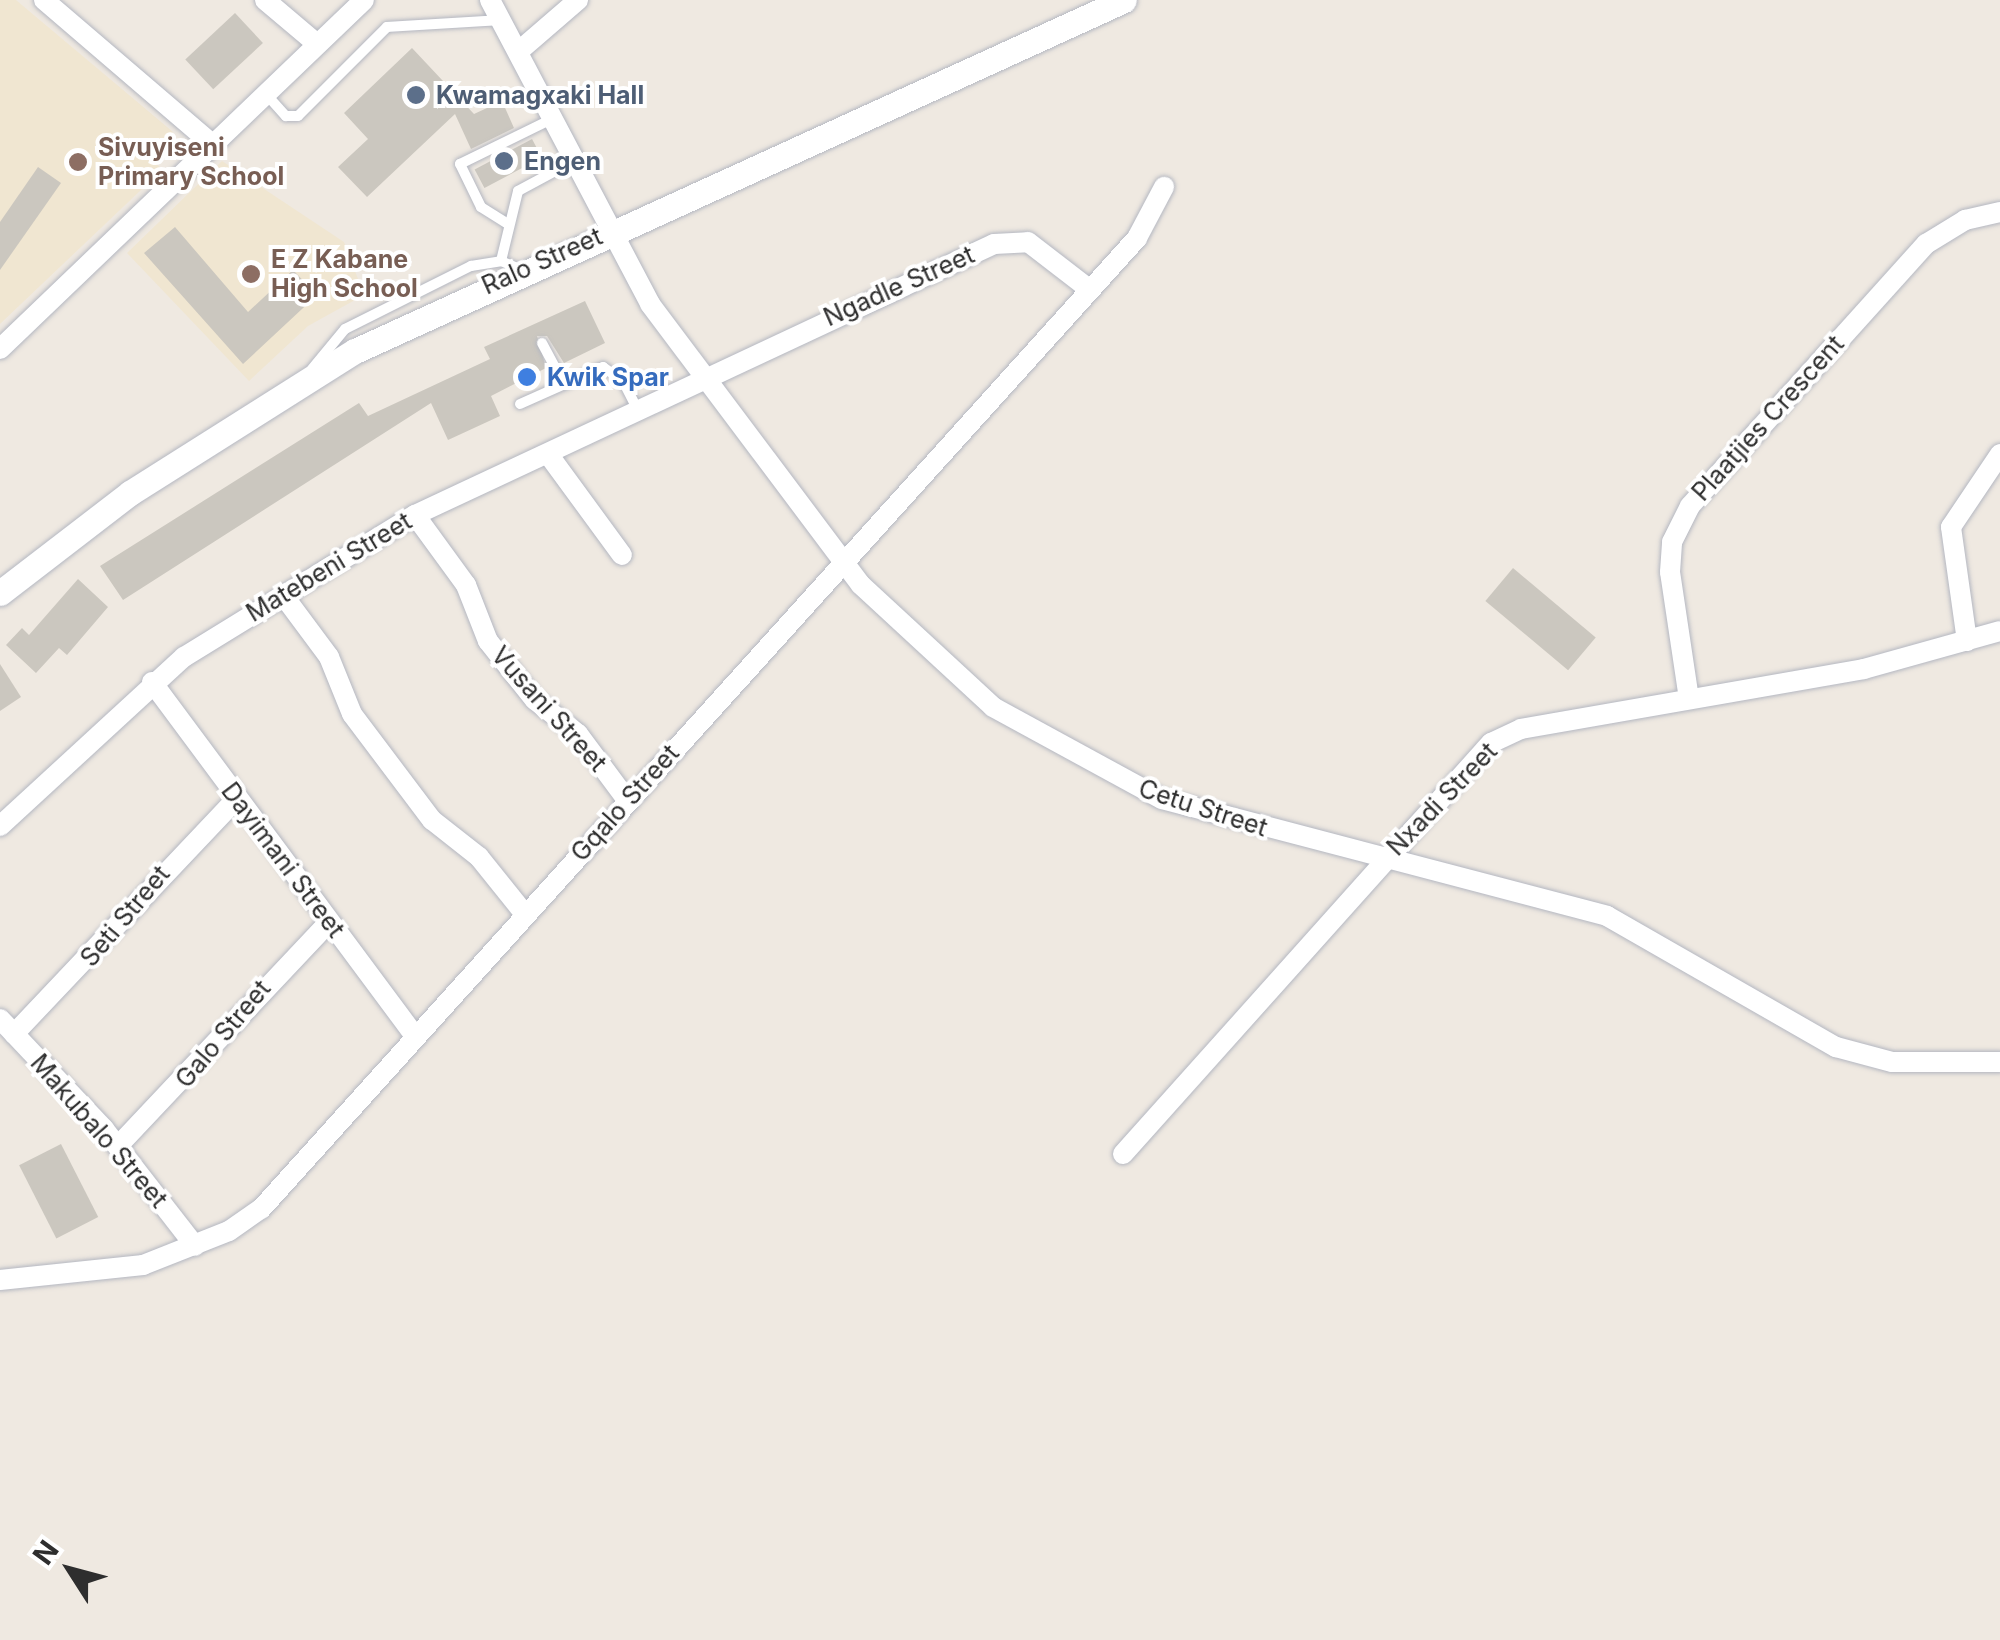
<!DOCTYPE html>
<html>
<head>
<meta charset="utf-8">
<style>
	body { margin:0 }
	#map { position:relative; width:2000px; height:1640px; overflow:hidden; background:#efe9e1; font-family:Inter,sans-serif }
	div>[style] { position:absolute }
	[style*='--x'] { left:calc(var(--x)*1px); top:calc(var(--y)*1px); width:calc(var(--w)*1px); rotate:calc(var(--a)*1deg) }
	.education>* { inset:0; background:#f0e6d1 }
	.building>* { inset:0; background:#cbc7bf; transform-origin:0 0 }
	.roads { filter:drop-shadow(0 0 2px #b4b7c1) drop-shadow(0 0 2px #b4b7c1) }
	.service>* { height:10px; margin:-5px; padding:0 5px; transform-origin:5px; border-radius:5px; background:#fff }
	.minor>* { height:20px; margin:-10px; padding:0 10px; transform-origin:10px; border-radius:10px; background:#fff }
	.tertiary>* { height:25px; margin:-12.5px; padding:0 12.5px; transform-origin:12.5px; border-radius:12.5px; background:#fff }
	.dots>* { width:28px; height:28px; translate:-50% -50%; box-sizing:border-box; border:5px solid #fff; border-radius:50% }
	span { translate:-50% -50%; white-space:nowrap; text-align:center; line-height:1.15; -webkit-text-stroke:8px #fff; paint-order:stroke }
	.service-label { font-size:25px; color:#4e5e75; font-weight:700 }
	.left { translate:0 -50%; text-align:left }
	.education-label { font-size:25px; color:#785e54; font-weight:700 }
	.street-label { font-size:25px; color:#2e2e2e }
	.shop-label { font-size:25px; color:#366cbe; font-weight:700 }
	.north { position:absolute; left:20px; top:1520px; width:100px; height:100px; -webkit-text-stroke:8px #fff; paint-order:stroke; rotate:306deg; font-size:28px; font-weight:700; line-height:40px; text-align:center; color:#2e2e2e }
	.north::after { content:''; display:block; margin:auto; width:35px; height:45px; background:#2e2e2e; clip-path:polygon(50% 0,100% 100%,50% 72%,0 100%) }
</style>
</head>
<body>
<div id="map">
	<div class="education">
		<div style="clip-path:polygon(0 0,16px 0,173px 132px,149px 154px,162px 170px,0 324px)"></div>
		<div style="clip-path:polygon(222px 161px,344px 242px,364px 295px,308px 326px,249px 381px,127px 253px)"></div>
	</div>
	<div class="building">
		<div style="left:235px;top:13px;width:41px;height:68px;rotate:47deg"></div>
		<div style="clip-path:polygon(412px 48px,474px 114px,502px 101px,514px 128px,471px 149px,455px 114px,367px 197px,338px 167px,368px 139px,344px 113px)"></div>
		<div style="left:532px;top:139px;width:21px;height:65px;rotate:62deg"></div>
		<div style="clip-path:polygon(38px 167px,61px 183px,0 270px,0 222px)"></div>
		<div style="clip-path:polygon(175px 227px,248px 312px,293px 270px,317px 295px,243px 364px,144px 253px)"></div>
		<div style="clip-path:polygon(585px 301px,605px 343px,564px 363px,547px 336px,537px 336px,546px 368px,491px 396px,500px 416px,448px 440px,431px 403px,123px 600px,100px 566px,359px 403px,368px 416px,490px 359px,484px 347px)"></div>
		<div style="left:1513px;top:568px;width:108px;height:43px;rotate:40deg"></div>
		<div style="clip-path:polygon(78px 579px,108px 607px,67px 655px,59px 648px,36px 673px,6px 645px,22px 628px,29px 635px)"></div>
		<div style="clip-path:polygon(0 664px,21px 697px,0 711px)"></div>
		<div style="left:61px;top:1144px;width:82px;height:47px;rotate:63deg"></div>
	</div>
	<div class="roads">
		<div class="service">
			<div style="--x:266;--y:94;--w:30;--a:48"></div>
			<div style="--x:286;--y:116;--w:12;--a:0"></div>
			<div style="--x:298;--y:116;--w:126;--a:-45"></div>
			<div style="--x:387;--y:27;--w:114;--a:-3.5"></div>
			<div style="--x:508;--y:224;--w:32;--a:-148"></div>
			<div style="--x:481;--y:207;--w:48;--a:-116"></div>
			<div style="--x:460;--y:164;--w:102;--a:-26.1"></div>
			<div style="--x:501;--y:261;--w:72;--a:-76.3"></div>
			<div style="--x:518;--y:191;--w:61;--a:-28.2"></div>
			<div style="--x:542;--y:343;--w:47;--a:61.8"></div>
			<div style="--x:312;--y:369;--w:52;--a:-50.5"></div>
			<div style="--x:345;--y:329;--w:141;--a:-26.6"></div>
			<div style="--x:471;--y:266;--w:30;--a:-9"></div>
			<div style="--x:501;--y:261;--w:23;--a:23"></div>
			<div style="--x:520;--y:404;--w:91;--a:-24"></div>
			<div style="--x:603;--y:367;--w:24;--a:35"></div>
			<div style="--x:623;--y:381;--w:34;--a:63"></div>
		</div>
		<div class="minor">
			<div style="--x:44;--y:0;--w:223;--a:40.6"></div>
			<div style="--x:265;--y:0;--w:68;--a:40.2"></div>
			<div style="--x:490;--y:0;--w:344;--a:62.2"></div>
			<div style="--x:650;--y:304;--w:351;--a:53.1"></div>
			<div style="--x:861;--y:585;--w:180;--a:42.7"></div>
			<div style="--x:993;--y:707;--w:192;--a:28.6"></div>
			<div style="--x:1162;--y:799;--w:460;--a:14.7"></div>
			<div style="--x:1607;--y:916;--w:264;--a:29.8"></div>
			<div style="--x:1836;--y:1047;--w:58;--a:15"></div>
			<div style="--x:1892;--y:1062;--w:108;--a:0"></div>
			<div style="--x:519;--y:51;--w:78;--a:-40.8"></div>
			<div style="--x:0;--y:349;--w:504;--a:-43.79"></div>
			<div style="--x:548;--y:454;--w:125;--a:53.8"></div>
			<div style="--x:415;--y:515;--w:87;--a:53.9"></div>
			<div style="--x:466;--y:585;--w:60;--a:68.6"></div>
			<div style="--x:488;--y:641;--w:75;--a:51.5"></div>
			<div style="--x:535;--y:700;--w:55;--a:38.3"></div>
			<div style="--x:578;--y:734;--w:82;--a:53.4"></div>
			<div style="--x:283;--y:595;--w:77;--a:53.4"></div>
			<div style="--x:329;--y:657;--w:61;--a:68"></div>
			<div style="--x:352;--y:714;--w:133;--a:53"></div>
			<div style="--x:432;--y:820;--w:60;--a:38.2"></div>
			<div style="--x:479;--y:857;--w:72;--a:51.2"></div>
			<div style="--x:1967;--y:641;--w:115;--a:-98"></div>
			<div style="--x:1951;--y:527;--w:88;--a:-56.1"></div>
			<div style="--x:152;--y:682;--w:441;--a:53.4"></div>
			<div style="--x:1689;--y:699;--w:128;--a:-98.5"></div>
			<div style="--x:1670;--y:572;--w:30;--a:-86"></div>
			<div style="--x:1672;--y:542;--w:40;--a:-63.4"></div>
			<div style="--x:1690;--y:506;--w:353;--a:-48"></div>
			<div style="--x:1926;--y:244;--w:46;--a:-31.6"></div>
			<div style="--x:1965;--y:220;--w:36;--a:-13"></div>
			<div style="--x:0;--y:826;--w:250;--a:-42.6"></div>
			<div style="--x:184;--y:657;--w:271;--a:-31.6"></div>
			<div style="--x:415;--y:515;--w:639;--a:-25.08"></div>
			<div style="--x:994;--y:244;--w:34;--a:-3"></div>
			<div style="--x:1028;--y:242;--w:77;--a:37.6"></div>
			<div style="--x:0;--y:1019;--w:151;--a:46.6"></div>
			<div style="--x:104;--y:1129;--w:148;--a:52.1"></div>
			<div style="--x:14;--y:1034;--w:323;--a:-46.6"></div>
			<div style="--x:118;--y:1146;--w:308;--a:-46.7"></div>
			<div style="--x:1123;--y:1154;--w:552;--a:-48.16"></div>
			<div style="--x:1491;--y:743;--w:33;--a:-25"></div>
			<div style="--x:1521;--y:729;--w:348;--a:-9.9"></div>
			<div style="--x:1864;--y:669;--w:141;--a:-15.6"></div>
			<div style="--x:0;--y:1280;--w:144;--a:-6"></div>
			<div style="--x:143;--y:1265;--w:92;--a:-21.6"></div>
			<div style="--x:229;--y:1231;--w:39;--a:-35"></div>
			<div style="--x:261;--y:1209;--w:1308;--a:-47.94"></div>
			<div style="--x:1137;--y:238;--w:58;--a:-62.1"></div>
		</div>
		<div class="tertiary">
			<div style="--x:0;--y:593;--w:164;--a:-37.6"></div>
			<div style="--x:130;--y:493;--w:266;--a:-32.3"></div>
			<div style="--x:355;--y:351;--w:845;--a:-24.53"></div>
		</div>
	</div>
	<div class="dots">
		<div style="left:416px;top:95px;background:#5c6f8a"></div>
		<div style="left:504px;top:161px;background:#5c6f8a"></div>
		<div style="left:78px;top:162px;background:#8d6e63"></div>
		<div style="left:251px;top:274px;background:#8d6e63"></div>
		<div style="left:527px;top:377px;background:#3f7fe0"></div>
	</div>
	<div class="service-label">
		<span class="left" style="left:436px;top:95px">Kwamagxaki Hall</span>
		<span class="left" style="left:524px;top:161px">Engen</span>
	</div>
	<div class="education-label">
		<span class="left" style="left:98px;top:162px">Sivuyiseni<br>Primary School</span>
		<span class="left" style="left:271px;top:274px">E Z Kabane<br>High School</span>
	</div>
	<div class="street-label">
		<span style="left:542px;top:261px;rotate:-24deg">Ralo Street</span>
		<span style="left:899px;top:286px;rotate:-24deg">Ngadle Street</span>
		<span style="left:1768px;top:418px;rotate:-48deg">Plaatjies Crescent</span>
		<span style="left:329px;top:567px;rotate:-31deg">Matebeni Street</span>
		<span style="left:549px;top:709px;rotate:48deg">Vusani Street</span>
		<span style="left:1442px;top:799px;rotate:-46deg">Nxadi Street</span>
		<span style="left:625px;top:803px;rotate:-48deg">Gqalo Street</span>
		<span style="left:1203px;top:808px;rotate:18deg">Cetu Street</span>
		<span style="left:283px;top:860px;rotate:53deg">Dayimani Street</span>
		<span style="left:125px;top:916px;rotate:-50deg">Seti Street</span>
		<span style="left:223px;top:1034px;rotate:-50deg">Galo Street</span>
		<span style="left:99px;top:1131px;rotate:49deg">Makubalo Street</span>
	</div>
	<div class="shop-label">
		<span class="left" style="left:547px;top:377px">Kwik Spar</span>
	</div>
	<div class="north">N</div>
</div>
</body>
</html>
